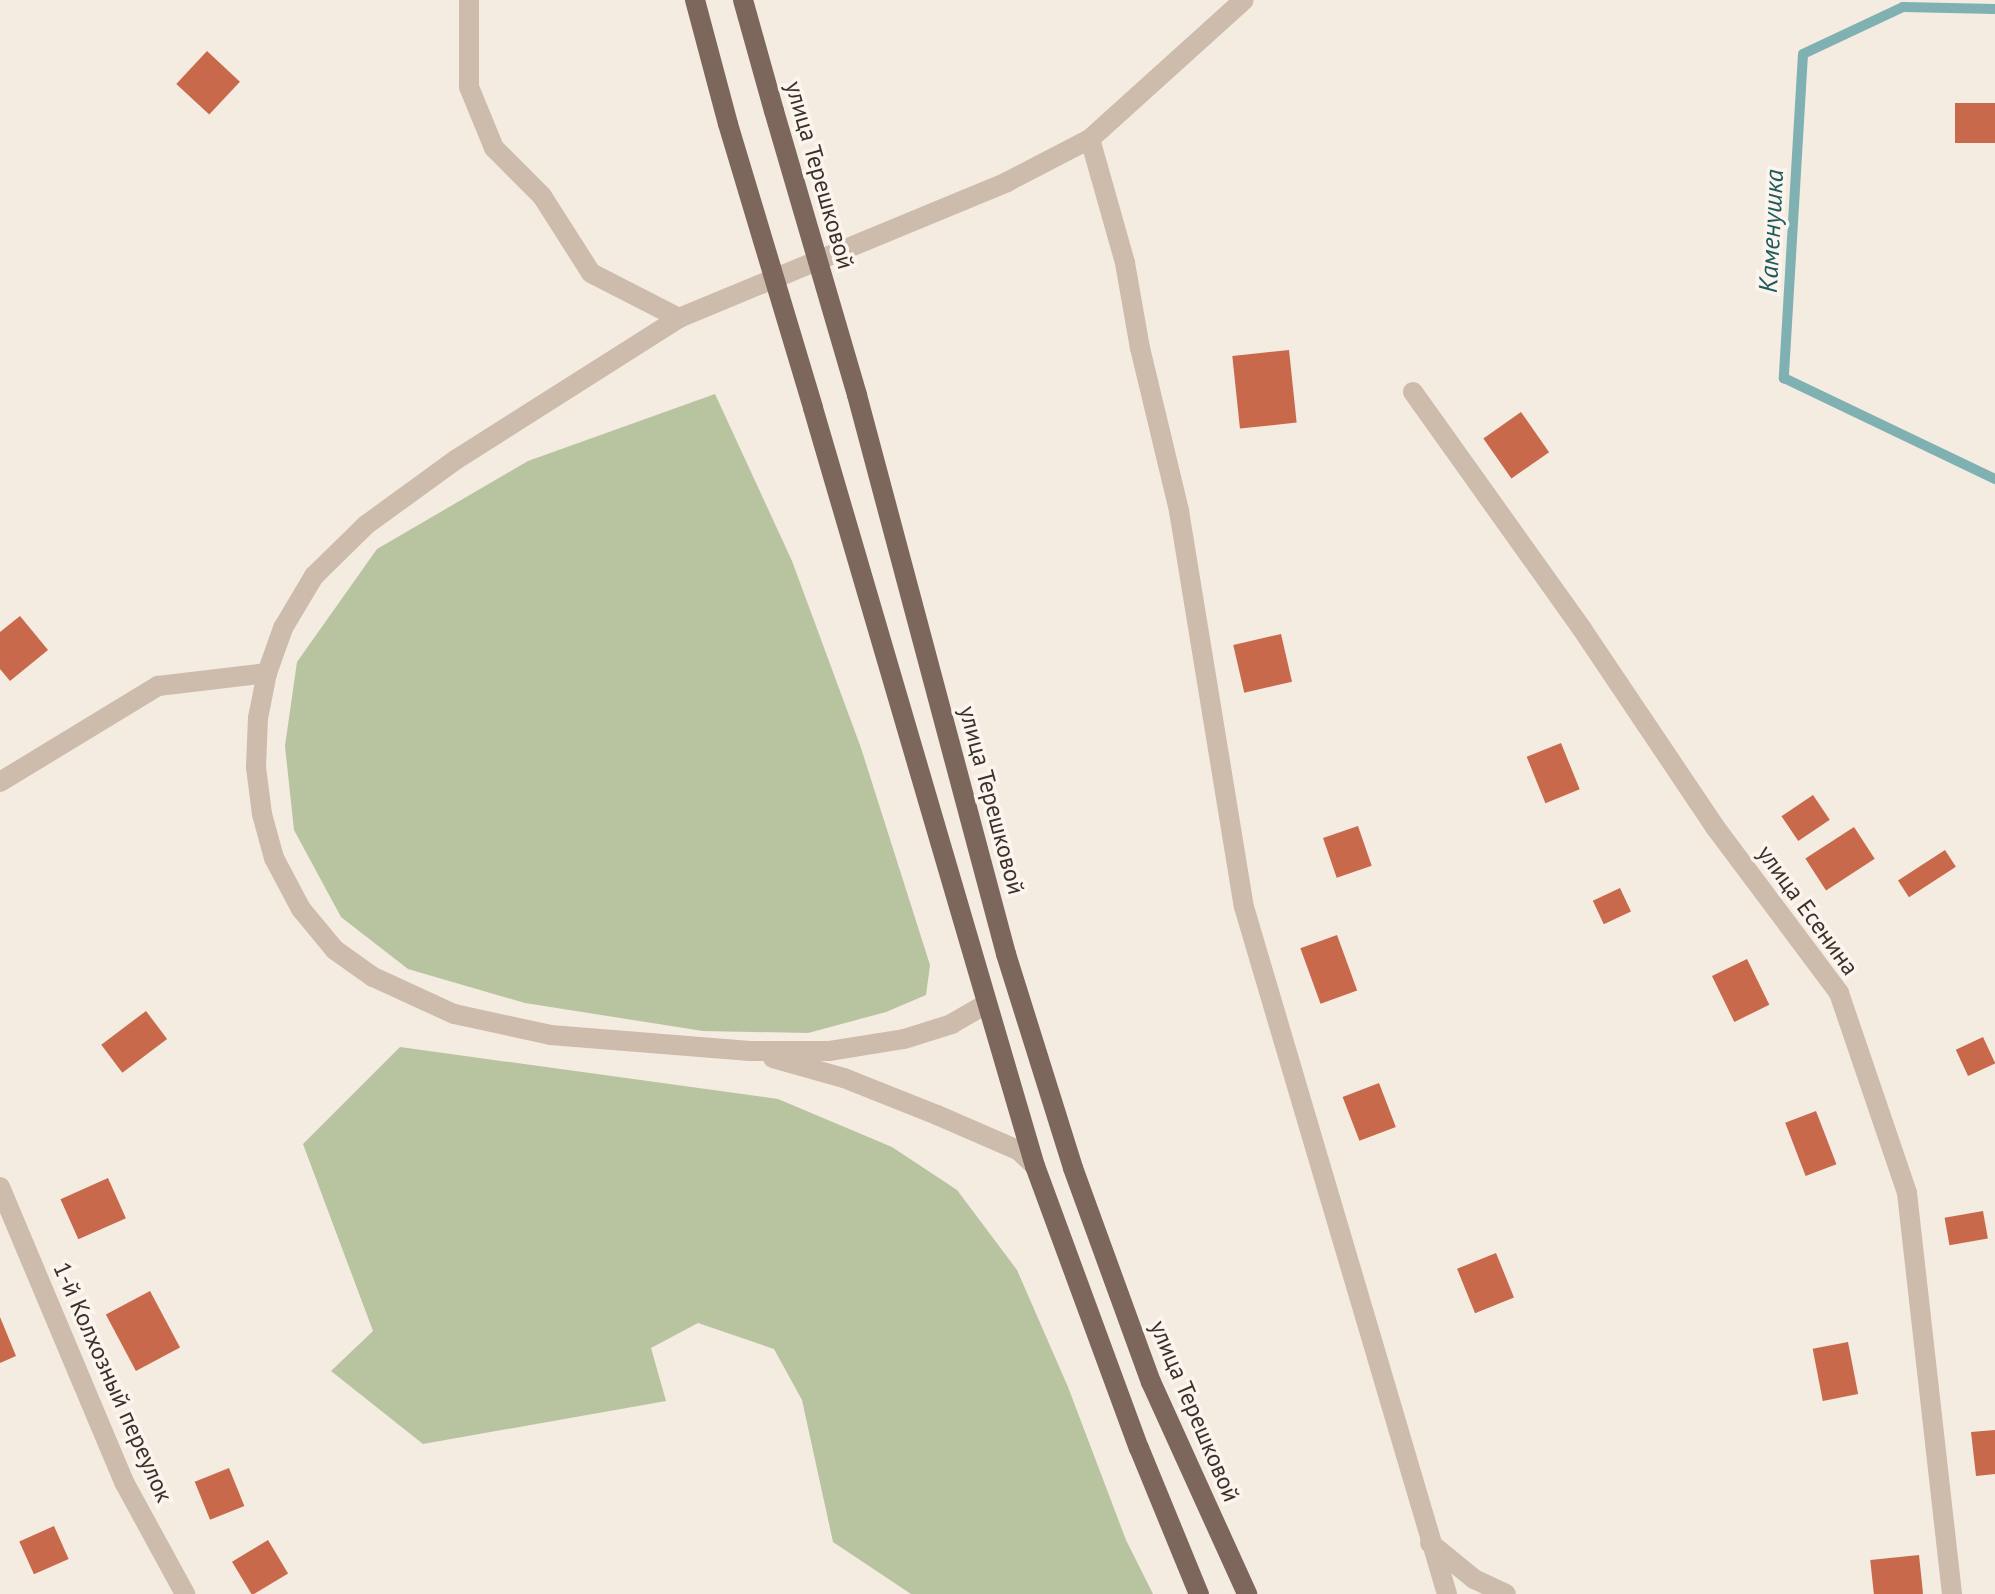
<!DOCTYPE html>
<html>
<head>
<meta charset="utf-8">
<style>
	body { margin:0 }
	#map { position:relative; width:1995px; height:1594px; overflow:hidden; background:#f4ebe1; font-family:"PT Sans",sans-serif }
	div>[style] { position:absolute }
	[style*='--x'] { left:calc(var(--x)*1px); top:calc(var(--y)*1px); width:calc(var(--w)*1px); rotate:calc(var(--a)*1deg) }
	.green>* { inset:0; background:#b8c4a0 }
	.stream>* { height:10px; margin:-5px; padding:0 5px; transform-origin:5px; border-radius:5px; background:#7fb0b2 }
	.building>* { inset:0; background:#c8694b; transform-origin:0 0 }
	.minor>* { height:20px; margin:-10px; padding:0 10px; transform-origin:10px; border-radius:10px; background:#cdbbac }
	.major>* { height:20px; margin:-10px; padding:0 10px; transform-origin:10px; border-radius:10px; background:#7d675c }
	.major-bridge>* { height:20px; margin:-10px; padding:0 10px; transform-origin:10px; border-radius:10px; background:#7d675c }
	span { translate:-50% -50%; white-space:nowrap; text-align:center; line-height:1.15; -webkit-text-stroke:7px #fbf5ee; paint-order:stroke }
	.street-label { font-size:24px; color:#3b302b }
	.water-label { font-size:26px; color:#1f5a5e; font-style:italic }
</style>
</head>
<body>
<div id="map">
	<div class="green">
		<div style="clip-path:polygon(715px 394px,792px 561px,861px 748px,930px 965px,926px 995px,886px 1012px,808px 1033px,703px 1031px,525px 1003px,408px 969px,341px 917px,294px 830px,285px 746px,297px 662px,377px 549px,528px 461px)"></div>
		<div style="clip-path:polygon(400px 1047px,778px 1099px,892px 1147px,957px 1190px,1017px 1270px,1068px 1387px,1126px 1540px,1153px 1594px,911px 1594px,833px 1542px,802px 1400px,774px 1349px,698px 1323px,651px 1348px,666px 1401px,423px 1444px,331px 1371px,373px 1331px,303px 1144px)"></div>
	</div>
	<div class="stream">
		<div style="--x:1995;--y:9;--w:92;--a:-178.8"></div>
		<div style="--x:1903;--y:7;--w:110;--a:154.8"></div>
		<div style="--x:1803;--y:54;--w:325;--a:93.4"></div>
		<div style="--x:1784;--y:378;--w:234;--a:25.6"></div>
	</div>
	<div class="building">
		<div style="left:207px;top:51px;width:45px;height:45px;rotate:43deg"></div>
		<div style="left:1995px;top:103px;width:40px;height:40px;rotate:90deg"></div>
		<div style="left:1289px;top:350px;width:73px;height:57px;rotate:84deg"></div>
		<div style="left:1521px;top:412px;width:49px;height:46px;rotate:55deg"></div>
		<div style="clip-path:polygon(20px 616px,48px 650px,10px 681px,0 669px,0 632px)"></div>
		<div style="left:1281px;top:634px;width:49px;height:49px;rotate:77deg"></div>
		<div style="left:1561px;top:743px;width:50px;height:37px;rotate:68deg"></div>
		<div style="left:1813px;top:795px;width:30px;height:38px;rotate:56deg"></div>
		<div style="left:1358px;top:826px;width:42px;height:37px;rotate:71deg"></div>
		<div style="left:1854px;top:827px;width:38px;height:58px;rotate:57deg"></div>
		<div style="left:1945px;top:850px;width:20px;height:56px;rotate:57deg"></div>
		<div style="left:1620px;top:888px;width:26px;height:30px;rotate:65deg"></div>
		<div style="left:1337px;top:935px;width:59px;height:39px;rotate:70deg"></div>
		<div style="left:1747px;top:959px;width:51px;height:39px;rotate:64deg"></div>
		<div style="left:146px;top:1011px;width:35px;height:56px;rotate:53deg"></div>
		<div style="left:1983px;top:1037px;width:29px;height:30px;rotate:65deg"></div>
		<div style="left:1379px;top:1083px;width:47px;height:39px;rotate:69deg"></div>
		<div style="left:1816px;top:1111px;width:57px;height:33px;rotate:69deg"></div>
		<div style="left:108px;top:1178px;width:44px;height:52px;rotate:66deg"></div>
		<div style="left:1983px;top:1211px;width:28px;height:39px;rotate:80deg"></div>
		<div style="left:1496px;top:1253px;width:48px;height:42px;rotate:68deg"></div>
		<div style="left:150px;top:1291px;width:64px;height:50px;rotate:62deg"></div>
		<div style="clip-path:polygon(0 1317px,16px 1356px,0 1363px)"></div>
		<div style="left:1848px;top:1342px;width:53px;height:36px;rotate:79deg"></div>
		<div style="clip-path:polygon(1995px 1430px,1995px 1474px,1976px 1476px,1971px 1432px)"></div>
		<div style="left:229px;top:1468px;width:41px;height:37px;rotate:68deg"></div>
		<div style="left:54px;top:1526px;width:36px;height:38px;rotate:66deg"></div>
		<div style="left:268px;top:1540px;width:39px;height:42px;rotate:59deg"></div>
		<div style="left:1919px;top:1555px;width:39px;height:49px;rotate:84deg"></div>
	</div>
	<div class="minor">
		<div style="--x:469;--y:0;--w:87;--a:90"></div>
		<div style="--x:469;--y:87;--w:66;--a:67.7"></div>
		<div style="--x:494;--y:148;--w:68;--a:45"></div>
		<div style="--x:542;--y:196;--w:91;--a:57.5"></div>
		<div style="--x:591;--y:273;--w:99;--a:27.1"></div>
		<div style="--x:1090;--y:139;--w:129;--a:74.2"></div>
		<div style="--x:1125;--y:263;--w:86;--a:80"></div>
		<div style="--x:1140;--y:348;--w:168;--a:76.5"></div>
		<div style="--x:1179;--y:511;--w:401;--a:80.7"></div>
		<div style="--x:1244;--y:907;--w:716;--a:73.54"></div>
		<div style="--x:1413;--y:392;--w:291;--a:54.5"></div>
		<div style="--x:1582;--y:629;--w:239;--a:56.1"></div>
		<div style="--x:1715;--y:827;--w:207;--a:53.2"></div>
		<div style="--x:1839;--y:993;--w:211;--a:71.2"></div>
		<div style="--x:1907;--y:1193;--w:404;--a:83.6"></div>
		<div style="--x:0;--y:782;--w:185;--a:-31.3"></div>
		<div style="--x:158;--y:686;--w:110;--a:-6.8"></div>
		<div style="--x:986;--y:1004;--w:39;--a:150"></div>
		<div style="--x:952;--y:1024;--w:50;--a:162.6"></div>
		<div style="--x:904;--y:1039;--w:75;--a:170.8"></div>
		<div style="--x:830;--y:1051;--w:80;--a:180"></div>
		<div style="--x:750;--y:1051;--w:200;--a:-175.4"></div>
		<div style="--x:551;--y:1035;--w:99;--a:-167.8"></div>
		<div style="--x:454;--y:1014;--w:89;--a:-155.4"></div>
		<div style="--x:373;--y:977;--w:47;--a:-144.6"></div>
		<div style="--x:335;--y:950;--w:53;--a:-129.7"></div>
		<div style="--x:301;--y:909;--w:58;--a:-117.9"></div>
		<div style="--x:274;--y:858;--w:46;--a:-105.3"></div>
		<div style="--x:262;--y:814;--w:47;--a:-97.3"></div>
		<div style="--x:256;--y:767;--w:49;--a:-87.7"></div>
		<div style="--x:258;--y:718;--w:46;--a:-78.7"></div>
		<div style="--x:267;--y:673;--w:48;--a:-70.4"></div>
		<div style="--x:283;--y:628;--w:61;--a:-59.2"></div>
		<div style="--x:314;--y:576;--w:73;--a:-44.4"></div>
		<div style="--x:366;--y:525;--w:112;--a:-36"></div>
		<div style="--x:457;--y:459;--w:263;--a:-32.4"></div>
		<div style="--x:679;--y:318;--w:355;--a:-22.5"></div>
		<div style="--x:1007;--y:182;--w:93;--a:-27.4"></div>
		<div style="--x:1090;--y:139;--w:207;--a:-42.1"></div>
		<div style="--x:773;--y:1058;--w:74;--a:15.7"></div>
		<div style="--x:844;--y:1078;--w:100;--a:21.7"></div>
		<div style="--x:937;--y:1115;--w:88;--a:23.4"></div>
		<div style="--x:1018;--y:1150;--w:23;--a:43"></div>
		<div style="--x:0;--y:1187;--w:320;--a:67.2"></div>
		<div style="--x:124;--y:1482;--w:128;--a:61.4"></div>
		<div style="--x:1430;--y:1543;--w:57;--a:39.3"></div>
		<div style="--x:1474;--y:1579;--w:35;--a:25"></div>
	</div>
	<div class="major">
		<div style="--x:695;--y:0;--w:128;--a:75.1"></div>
		<div style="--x:743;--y:0;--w:115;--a:74.4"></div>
		<div style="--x:857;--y:395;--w:579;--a:75.07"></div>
		<div style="--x:1006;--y:954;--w:224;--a:72.6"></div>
		<div style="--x:1073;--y:1168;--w:228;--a:70"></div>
		<div style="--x:1151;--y:1382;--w:233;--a:65.6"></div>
		<div style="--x:813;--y:408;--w:790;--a:73.68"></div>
		<div style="--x:1035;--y:1166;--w:301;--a:69.8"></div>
		<div style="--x:1139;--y:1448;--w:158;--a:67.7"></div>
	</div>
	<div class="major-bridge">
		<div style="--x:774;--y:111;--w:296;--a:73.7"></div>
		<div style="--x:728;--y:124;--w:296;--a:73.3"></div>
	</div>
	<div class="street-label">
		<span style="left:820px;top:175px;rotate:74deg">улица Терешковой</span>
		<span style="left:992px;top:800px;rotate:75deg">улица Терешковой</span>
		<span style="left:1808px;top:910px;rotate:54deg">улица Есенина</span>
		<span style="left:113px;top:1382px;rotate:66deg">1-й Колхозный переулок</span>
		<span style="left:1195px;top:1411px;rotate:67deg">улица Терешковой</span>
	</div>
	<div class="water-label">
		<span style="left:1771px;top:231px;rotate:-87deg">Каменушка</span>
	</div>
</div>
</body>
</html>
